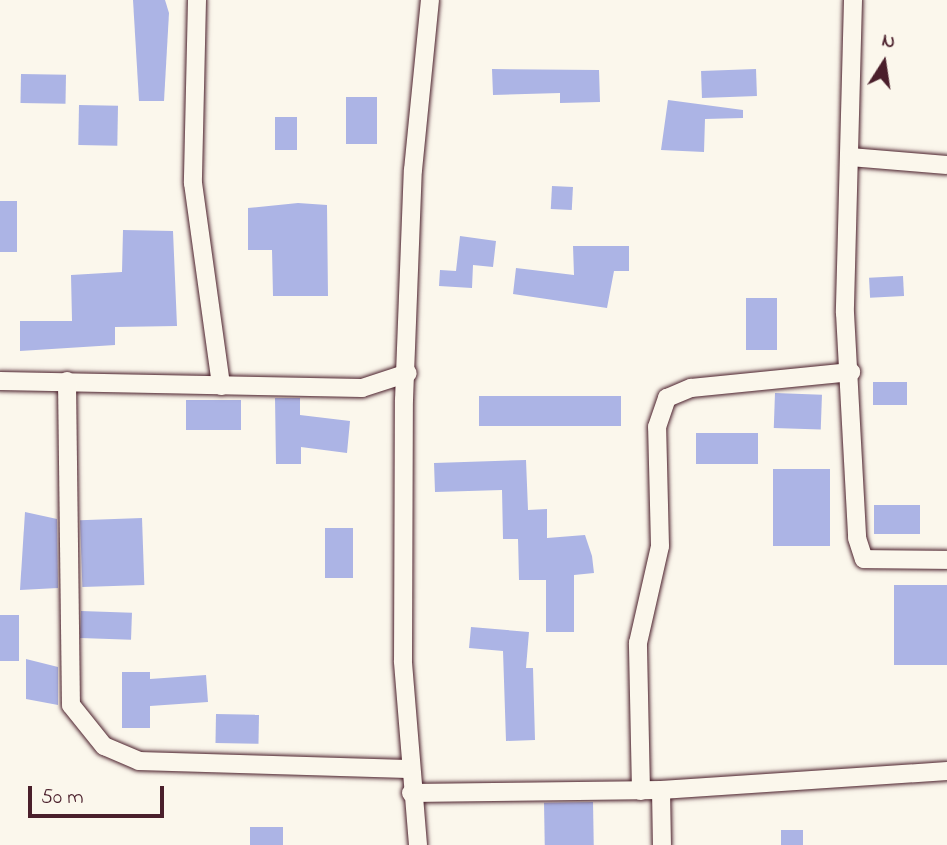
<!DOCTYPE html>
<html>
<head>
<meta charset="utf-8">
<style>
	body { margin:0 }
	#map { position:relative; width:947px; height:845px; overflow:hidden; background:#fbf7ec; font-family:"Indie Flower",sans-serif }
	div>[style] { position:absolute }
	[style*='--x'] { left:calc(var(--x)*1px); top:calc(var(--y)*1px); width:calc(var(--w)*1px); rotate:calc(var(--a)*1deg) }
	.building>* { inset:0; background:#acb4e5; transform-origin:0 0 }
	.roads { filter:drop-shadow(0 0 2px #4a1f2b) drop-shadow(0 0 2px #4a1f2b) }
	.street>* { height:18px; margin:-9px; padding:0 9px; transform-origin:9px; border-radius:9px; background:#fbf7ec }
	span { translate:-50% -50%; white-space:nowrap; text-align:center; line-height:1.15; -webkit-text-stroke:5px #fbf7ec; paint-order:stroke }
	.north { position:absolute; left:849px; top:28px; width:70px; height:70px; -webkit-text-stroke:5px #fbf7ec; paint-order:stroke; rotate:12deg; font-size:19px; font-weight:700; line-height:28px; text-align:center; color:#4a1f2b }
	.north::after { content:''; display:block; margin:auto; width:24px; height:32px; background:#4a1f2b; clip-path:polygon(50% 0,100% 100%,50% 72%,0 100%) }
	.scale { position:absolute; left:28px; top:786px; width:136px; height:32px; box-sizing:border-box; border:4px solid #4a1f2b; border-top:0; padding-left:9px; font-size:21px; line-height:24px; white-space:nowrap; color:#4a1f2b; -webkit-text-stroke:5px #fbf7ec; paint-order:stroke }
</style>
</head>
<body>
<div id="map">
	<div class="building">
		<div style="clip-path:polygon(133px 0,165px 0,169px 13px,164px 101px,139px 101px)"></div>
		<div style="clip-path:polygon(492px 69px,599px 70px,600px 102px,560px 103px,560px 93px,493px 95px)"></div>
		<div style="left:756px;top:69px;width:27px;height:55px;rotate:88deg"></div>
		<div style="left:21px;top:74px;width:45px;height:29px;rotate:1deg"></div>
		<div style="left:346px;top:97px;width:31px;height:47px"></div>
		<div style="clip-path:polygon(668px 100px,743px 110px,743px 118px,705px 119px,704px 152px,661px 150px)"></div>
		<div style="left:79px;top:105px;width:39px;height:40px;rotate:1deg"></div>
		<div style="left:275px;top:117px;width:22px;height:33px"></div>
		<div style="left:552px;top:186px;width:21px;height:23px;rotate:3deg"></div>
		<div style="left:0;top:201px;width:17px;height:51px"></div>
		<div style="clip-path:polygon(298px 203px,327px 205px,328px 296px,273px 296px,272px 250px,248px 250px,248px 208px)"></div>
		<div style="clip-path:polygon(123px 230px,173px 231px,177px 326px,115px 327px,115px 345px,20px 351px,20px 321px,72px 321px,71px 275px,122px 272px)"></div>
		<div style="clip-path:polygon(460px 236px,496px 241px,493px 267px,473px 265px,472px 288px,439px 286px,440px 270px,456px 271px)"></div>
		<div style="clip-path:polygon(573px 246px,629px 246px,629px 271px,614px 271px,607px 308px,513px 294px,516px 268px,574px 275px)"></div>
		<div style="left:903px;top:276px;width:20px;height:34px;rotate:87deg"></div>
		<div style="left:746px;top:298px;width:31px;height:52px"></div>
		<div style="left:873px;top:382px;width:34px;height:23px"></div>
		<div style="left:775px;top:393px;width:47px;height:35px;rotate:2deg"></div>
		<div style="left:479px;top:396px;width:142px;height:30px"></div>
		<div style="clip-path:polygon(275px 398px,300px 398px,300px 415px,350px 421px,347px 453px,301px 447px,301px 464px,276px 464px)"></div>
		<div style="left:186px;top:400px;width:55px;height:30px"></div>
		<div style="left:696px;top:433px;width:62px;height:31px"></div>
		<div style="clip-path:polygon(526px 460px,528px 510px,547px 509px,547px 538px,585px 535px,592px 556px,594px 573px,574px 575px,574px 632px,546px 632px,546px 580px,519px 580px,518px 539px,503px 539px,502px 490px,435px 492px,434px 463px)"></div>
		<div style="left:773px;top:469px;width:57px;height:77px"></div>
		<div style="left:920px;top:505px;width:29px;height:46px;rotate:90deg"></div>
		<div style="clip-path:polygon(25px 512px,57px 519px,58px 588px,20px 590px)"></div>
		<div style="left:142px;top:518px;width:67px;height:62px;rotate:88deg"></div>
		<div style="left:325px;top:528px;width:28px;height:50px"></div>
		<div style="left:894px;top:585px;width:53px;height:80px"></div>
		<div style="left:81px;top:611px;width:51px;height:27px;rotate:2deg"></div>
		<div style="left:0;top:615px;width:19px;height:46px"></div>
		<div style="clip-path:polygon(471px 627px,529px 632px,526px 668px,533px 668px,535px 740px,506px 741px,503px 651px,469px 648px)"></div>
		<div style="clip-path:polygon(26px 659px,58px 667px,58px 705px,26px 699px)"></div>
		<div style="clip-path:polygon(122px 672px,150px 672px,150px 679px,206px 675px,208px 702px,150px 706px,150px 728px,122px 728px)"></div>
		<div style="left:216px;top:714px;width:43px;height:29px;rotate:1deg"></div>
		<div style="left:593px;top:802px;width:43px;height:49px;rotate:89deg"></div>
		<div style="left:250px;top:827px;width:33px;height:18px"></div>
		<div style="left:781px;top:830px;width:22px;height:15px"></div>
	</div>
	<div class="roads">
		<div class="street">
			<div style="--x:197;--y:0;--w:183;--a:91.3"></div>
			<div style="--x:193;--y:183;--w:205;--a:82.1"></div>
			<div style="--x:853;--y:0;--w:313;--a:91.5"></div>
			<div style="--x:845;--y:313;--w:225;--a:86.9"></div>
			<div style="--x:857;--y:538;--w:22;--a:72"></div>
			<div style="--x:864;--y:559;--w:83;--a:0.7"></div>
			<div style="--x:850;--y:157;--w:97;--a:4.7"></div>
			<div style="--x:0;--y:381;--w:362;--a:1.1"></div>
			<div style="--x:362;--y:388;--w:48;--a:-18.1"></div>
			<div style="--x:67;--y:381;--w:324;--a:89.3"></div>
			<div style="--x:71;--y:705;--w:53;--a:51.2"></div>
			<div style="--x:104;--y:746;--w:38;--a:23"></div>
			<div style="--x:139;--y:761;--w:268;--a:1.7"></div>
			<div style="--x:661;--y:790;--w:55;--a:89"></div>
			<div style="--x:641;--y:791;--w:148;--a:-91.2"></div>
			<div style="--x:638;--y:643;--w:99;--a:-77.2"></div>
			<div style="--x:660;--y:546;--w:119;--a:-91.4"></div>
			<div style="--x:657;--y:427;--w:31;--a:-71"></div>
			<div style="--x:667;--y:398;--w:26;--a:-23"></div>
			<div style="--x:691;--y:388;--w:161;--a:-5.7"></div>
			<div style="--x:411;--y:793;--w:250;--a:-0.7"></div>
			<div style="--x:661;--y:790;--w:287;--a:-3.8"></div>
			<div style="--x:418;--y:845;--w:185;--a:-94.7"></div>
			<div style="--x:403;--y:661;--w:261;--a:-89.8"></div>
			<div style="--x:404;--y:400;--w:230;--a:-87.8"></div>
			<div style="--x:413;--y:170;--w:171;--a:-84.3"></div>
		</div>
	</div>
	<div class="north">N</div>
	<div class="scale">50 m</div>
</div>
</body>
</html>
